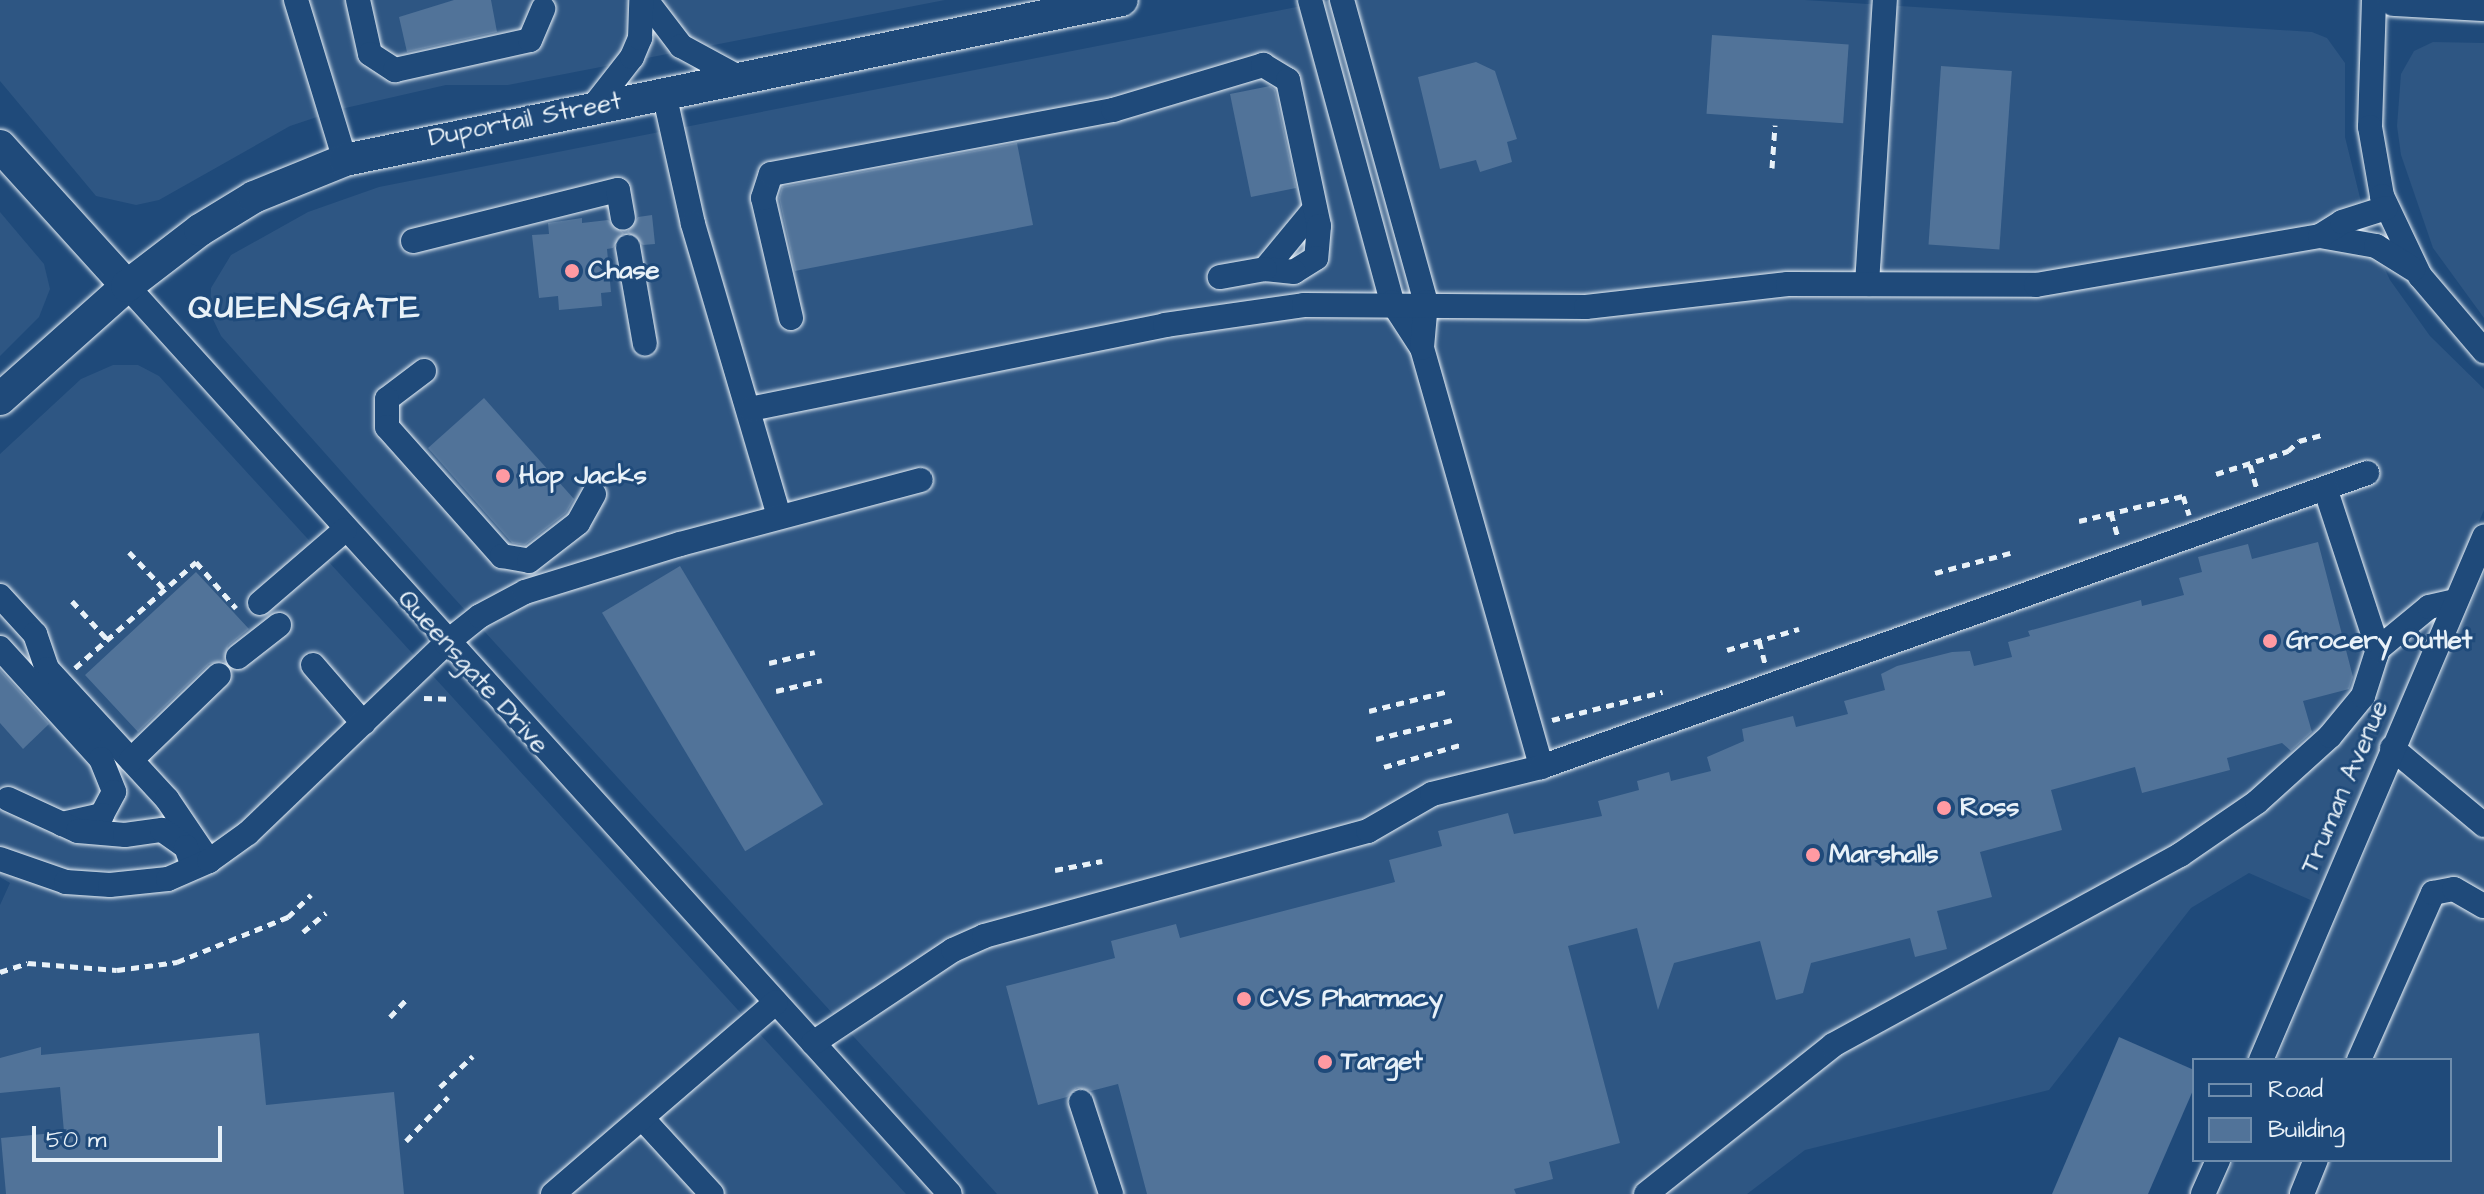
<!DOCTYPE html>
<html>
<head>
<meta charset="utf-8">
<style>
	body { margin:0 }
	#map { position:relative; width:2484px; height:1194px; overflow:hidden; background:#1f4a7a; font-family:"Architects Daughter",sans-serif }
	div>[style] { position:absolute }
	[style*='--x'] { left:calc(var(--x)*1px); top:calc(var(--y)*1px); width:calc(var(--w)*1px); rotate:calc(var(--a)*1deg) }
	.built>* { inset:0; background:#2e5683 }
	.building>* { inset:0; background:#517399; transform-origin:0 0 }
	.path>* { height:5px; margin-top:-2.5px; transform-origin:0; background:repeating-linear-gradient(90deg,#e8f1f8 0 8px,transparent 0 14px) }
	.roads { filter:drop-shadow(0 0 2px #e8f1f8) drop-shadow(0 0 2px #e8f1f8) }
	.minor>* { height:24px; margin:-12px; padding:0 12px; transform-origin:12px; border-radius:12px; background:#1f4a7a }
	.major>* { height:32px; margin:-16px; padding:0 16px; transform-origin:16px; border-radius:16px; background:#1f4a7a }
	.dots>* { width:22px; height:22px; translate:-50% -50%; box-sizing:border-box; border:4px solid #1f4a7a; border-radius:50% }
	span { translate:-50% -50%; white-space:nowrap; text-align:center; line-height:1.15; -webkit-text-stroke:6px #1f4a7a; paint-order:stroke }
	.street-label { font-size:26px; color:#e8f1f8 }
	.poi-label { font-size:26px; color:#e8f1f8; font-weight:700 }
	.left { translate:0 -50%; text-align:left }
	.district-label { font-size:34px; color:#e8f1f8; font-weight:700; letter-spacing:2px }
	.legend { position:absolute; left:2192px; top:1058px; width:260px; height:104px; box-sizing:border-box; background:#1f4a7a; border:2px solid #6f8dac; margin:0; padding:10px 14px; list-style:none; font-size:24px; color:#e8f1f8 }
	.legend li { display:flex; align-items:center; gap:16px; height:40px }
	.legend b { width:40px; border:2px solid #6f8dac }
	.scale { position:absolute; left:32px; top:1126px; width:190px; height:36px; box-sizing:border-box; border:4px solid #e8f1f8; border-top:0; padding-left:10px; font-size:24px; line-height:28px; white-space:nowrap; color:#e8f1f8; -webkit-text-stroke:6px #1f4a7a; paint-order:stroke }
</style>
</head>
<body>
<div id="map">
	<div class="built">
		<div style="clip-path:polygon(0 0,945px 0,508px 85px,446px 85px,341px 109px,290px 126px,159px 200px,136px 205px,96px 196px,0 81px)"></div>
		<div style="clip-path:polygon(1332px 0,1805px 0,2312px 32px,2327px 38px,2345px 63px,2345px 137px,2370px 238px,2390px 280px,2430px 336px,2484px 389px,2484px 510px,2315px 902px,2249px 873px,2191px 908px,2049px 1090px,1805px 1150px,1747px 1194px,997px 1194px,434px 576px,221px 336px,210px 313px,211px 288px,231px 255px,308px 212px,379px 187px)"></div>
		<div style="clip-path:polygon(2433px 42px,2484px 43px,2484px 318px,2433px 248px,2401px 155px,2397px 126px,2401px 74px,2414px 51px)"></div>
		<div style="clip-path:polygon(0 212px,44px 264px,50px 289px,39px 317px,0 356px)"></div>
		<div style="clip-path:polygon(113px 365px,138px 365px,159px 376px,906px 1194px,0 1194px,0 905px,10px 883px,0 877px,0 454px,81px 379px)"></div>
		<div style="clip-path:polygon(2484px 574px,2484px 1194px,2220px 1194px,2234px 1160px,2450px 1160px,2450px 1060px,2277px 1060px)"></div>
	</div>
	<div class="building">
		<div style="clip-path:polygon(454px 0,491px 0,497px 32px,407px 52px,399px 17px)"></div>
		<div style="left:1712px;top:35px;width:137px;height:79px;rotate:4deg"></div>
		<div style="clip-path:polygon(1476px 62px,1495px 71px,1517px 139px,1507px 142px,1512px 162px,1480px 172px,1476px 160px,1440px 169px,1418px 77px)"></div>
		<div style="left:1941px;top:66px;width:71px;height:179px;rotate:4deg"></div>
		<div style="clip-path:polygon(1270px 86px,1275px 90px,1296px 188px,1251px 197px,1230px 94px)"></div>
		<div style="clip-path:polygon(1017px 143px,1033px 225px,795px 271px,779px 198px,782px 187px)"></div>
		<div style="clip-path:polygon(652px 215px,655px 244px,643px 245px,627px 232px,638px 217px)"></div>
		<div style="clip-path:polygon(582px 218px,582px 223px,608px 220px,624px 233px,613px 248px,607px 249px,611px 292px,601px 293px,602px 306px,559px 310px,558px 296px,539px 298px,532px 235px,549px 234px,548px 223px)"></div>
		<div style="clip-path:polygon(484px 398px,574px 499px,566px 513px,525px 545px,512px 543px,428px 448px)"></div>
		<div style="clip-path:polygon(2318px 542px,2353px 677px,2349px 689px,2303px 701px,2312px 732px,2291px 751px,2282px 743px,2227px 758px,2230px 770px,2142px 793px,2135px 767px,2051px 790px,2062px 830px,1980px 852px,1992px 897px,1937px 911px,1947px 949px,1915px 957px,1910px 938px,1811px 963px,1803px 993px,1776px 1000px,1760px 941px,1674px 963px,1658px 1010px,1637px 928px,1568px 946px,1620px 1143px,1549px 1162px,1553px 1179px,1514px 1189px,1516px 1194px,1147px 1194px,1118px 1084px,1091px 1091px,1077px 1088px,1067px 1097px,1038px 1105px,1006px 986px,1115px 958px,1111px 941px,1176px 924px,1180px 938px,1395px 882px,1389px 860px,1442px 846px,1438px 831px,1508px 813px,1514px 834px,1602px 816px,1598px 801px,1639px 790px,1637px 781px,1669px 772px,1671px 781px,1711px 771px,1707px 757px,1744px 741px,1742px 729px,1793px 716px,1796px 727px,1848px 714px,1844px 701px,1885px 690px,1881px 674px,1897px 666px,1952px 652px,1970px 651px,1974px 666px,2012px 657px,2008px 642px,2030px 636px,2028px 631px,2141px 600px,2142px 606px,2184px 595px,2179px 578px,2202px 572px,2198px 557px,2248px 544px,2252px 559px)"></div>
		<div style="left:680px;top:566px;width:278px;height:91px;rotate:59deg"></div>
		<div style="clip-path:polygon(196px 572px,249px 629px,228px 646px,224px 661px,209px 664px,138px 732px,85px 675px)"></div>
		<div style="clip-path:polygon(0 670px,49px 724px,23px 749px,0 723px)"></div>
		<div style="clip-path:polygon(259px 1033px,266px 1105px,394px 1092px,404px 1194px,6px 1194px,1px 1138px,64px 1132px,60px 1087px,0 1093px,0 1058px,41px 1047px,41px 1055px)"></div>
		<div style="clip-path:polygon(2119px 1037px,2194px 1070px,2194px 1088px,2148px 1194px,2052px 1194px)"></div>
	</div>
	<div class="path">
		<div style="--x:1772;--y:168;--w:43;--a:-86"></div>
		<div style="--x:2250;--y:465;--w:26;--a:74"></div>
		<div style="--x:2216;--y:474;--w:76;--a:-17.7"></div>
		<div style="--x:2288;--y:451;--w:15;--a:-42"></div>
		<div style="--x:2299;--y:441;--w:23;--a:-15"></div>
		<div style="--x:2111;--y:513;--w:25;--a:74"></div>
		<div style="--x:2079;--y:521;--w:107;--a:-13.5"></div>
		<div style="--x:2183;--y:496;--w:20;--a:72"></div>
		<div style="--x:129;--y:552;--w:50;--a:46.6"></div>
		<div style="--x:1935;--y:573;--w:78;--a:-14.9"></div>
		<div style="--x:72;--y:601;--w:52;--a:47.4"></div>
		<div style="--x:1759;--y:641;--w:23;--a:75"></div>
		<div style="--x:1727;--y:650;--w:75;--a:-16.3"></div>
		<div style="--x:769;--y:663;--w:47;--a:-13.4"></div>
		<div style="--x:75;--y:668;--w:161;--a:-41.2"></div>
		<div style="--x:196;--y:562;--w:61;--a:49"></div>
		<div style="--x:776;--y:691;--w:47;--a:-13.4"></div>
		<div style="--x:424;--y:698;--w:25;--a:2"></div>
		<div style="--x:1369;--y:711;--w:82;--a:-14"></div>
		<div style="--x:1552;--y:720;--w:114;--a:-14.3"></div>
		<div style="--x:1376;--y:739;--w:82;--a:-14"></div>
		<div style="--x:1384;--y:767;--w:82;--a:-16.2"></div>
		<div style="--x:1055;--y:870;--w:48;--a:-10.8"></div>
		<div style="--x:303;--y:932;--w:30;--a:-40"></div>
		<div style="--x:0;--y:972;--w:29;--a:-18"></div>
		<div style="--x:28;--y:963;--w:89;--a:4.5"></div>
		<div style="--x:117;--y:970;--w:61;--a:-7.6"></div>
		<div style="--x:177;--y:962;--w:120;--a:-22.1"></div>
		<div style="--x:288;--y:917;--w:32;--a:-44"></div>
		<div style="--x:390;--y:1017;--w:25;--a:-47"></div>
		<div style="--x:440;--y:1087;--w:45;--a:-43.2"></div>
		<div style="--x:406;--y:1141;--w:61;--a:-46.3"></div>
	</div>
	<div class="roads">
		<div class="minor">
			<div style="--x:296;--y:0;--w:167;--a:73"></div>
			<div style="--x:358;--y:0;--w:55;--a:77.5"></div>
			<div style="--x:370;--y:54;--w:30;--a:33"></div>
			<div style="--x:395;--y:70;--w:138;--a:-12.5"></div>
			<div style="--x:530;--y:40;--w:34;--a:-67"></div>
			<div style="--x:646;--y:0;--w:58;--a:52.7"></div>
			<div style="--x:681;--y:46;--w:65;--a:28.5"></div>
			<div style="--x:1310;--y:0;--w:313;--a:74.8"></div>
			<div style="--x:1392;--y:302;--w:55;--a:56.9"></div>
			<div style="--x:1422;--y:348;--w:436;--a:74.1"></div>
			<div style="--x:1342;--y:0;--w:313;--a:74.5"></div>
			<div style="--x:1426;--y:302;--w:46;--a:95"></div>
			<div style="--x:2374;--y:0;--w:127;--a:91.8"></div>
			<div style="--x:2370;--y:127;--w:70;--a:80.1"></div>
			<div style="--x:2382;--y:196;--w:89;--a:64.6"></div>
			<div style="--x:2420;--y:276;--w:99;--a:49.5"></div>
			<div style="--x:664;--y:93;--w:134;--a:77.5"></div>
			<div style="--x:693;--y:224;--w:305;--a:73.6"></div>
			<div style="--x:593;--y:107;--w:63;--a:-52"></div>
			<div style="--x:632;--y:57;--w:21;--a:-67"></div>
			<div style="--x:640;--y:38;--w:38;--a:-88"></div>
			<div style="--x:2320;--y:236;--w:57;--a:10.1"></div>
			<div style="--x:2376;--y:246;--w:44;--a:31.9"></div>
			<div style="--x:413;--y:241;--w:211;--a:-14"></div>
			<div style="--x:618;--y:190;--w:28;--a:80"></div>
			<div style="--x:628;--y:247;--w:98;--a:80.1"></div>
			<div style="--x:1265;--y:269;--w:75;--a:-50.4"></div>
			<div style="--x:1867;--y:284;--w:285;--a:-86.4"></div>
			<div style="--x:127;--y:286;--w:1225;--a:47.81"></div>
			<div style="--x:791;--y:318;--w:123;--a:-103.1"></div>
			<div style="--x:763;--y:198;--w:25;--a:-72"></div>
			<div style="--x:771;--y:174;--w:348;--a:-10.6"></div>
			<div style="--x:1113;--y:110;--w:157;--a:-16.7"></div>
			<div style="--x:1263;--y:65;--w:29;--a:31"></div>
			<div style="--x:1288;--y:80;--w:149;--a:78"></div>
			<div style="--x:1319;--y:226;--w:32;--a:95"></div>
			<div style="--x:1316;--y:258;--w:26;--a:148"></div>
			<div style="--x:1294;--y:272;--w:29;--a:-174"></div>
			<div style="--x:1265;--y:269;--w:46;--a:169.9"></div>
			<div style="--x:424;--y:371;--w:46;--a:142.9"></div>
			<div style="--x:387;--y:399;--w:28;--a:90"></div>
			<div style="--x:387;--y:427;--w:173;--a:48.3"></div>
			<div style="--x:502;--y:556;--w:27;--a:10"></div>
			<div style="--x:529;--y:561;--w:62;--a:-37.8"></div>
			<div style="--x:578;--y:523;--w:33;--a:-61"></div>
			<div style="--x:750;--y:409;--w:423;--a:-11.4"></div>
			<div style="--x:1165;--y:325;--w:140;--a:-8.2"></div>
			<div style="--x:1304;--y:305;--w:282;--a:0.4"></div>
			<div style="--x:1586;--y:307;--w:203;--a:-6.5"></div>
			<div style="--x:1788;--y:284;--w:248;--a:0.2"></div>
			<div style="--x:2036;--y:285;--w:288;--a:-9.8"></div>
			<div style="--x:2320;--y:236;--w:26;--a:-32"></div>
			<div style="--x:2342;--y:222;--w:46;--a:-17.7"></div>
			<div style="--x:0;--y:596;--w:52;--a:47.4"></div>
			<div style="--x:35;--y:634;--w:37;--a:71"></div>
			<div style="--x:47;--y:669;--w:177;--a:47.3"></div>
			<div style="--x:167;--y:799;--w:75;--a:55.9"></div>
			<div style="--x:260;--y:603;--w:112;--a:-40.7"></div>
			<div style="--x:0;--y:648;--w:150;--a:47.7"></div>
			<div style="--x:101;--y:759;--w:35;--a:68"></div>
			<div style="--x:114;--y:792;--w:26;--a:118"></div>
			<div style="--x:102;--y:815;--w:41;--a:167.3"></div>
			<div style="--x:2378;--y:649;--w:66;--a:-39.5"></div>
			<div style="--x:2429;--y:607;--w:26;--a:-13"></div>
			<div style="--x:238;--y:657;--w:52;--a:-38"></div>
			<div style="--x:313;--y:665;--w:77;--a:49.2"></div>
			<div style="--x:2392;--y:748;--w:120;--a:39.9"></div>
			<div style="--x:131;--y:760;--w:122;--a:-44"></div>
			<div style="--x:8;--y:799;--w:77;--a:24.6"></div>
			<div style="--x:78;--y:831;--w:47;--a:4.9"></div>
			<div style="--x:125;--y:835;--w:37;--a:-8"></div>
			<div style="--x:162;--y:830;--w:29;--a:35"></div>
			<div style="--x:186;--y:847;--w:15;--a:70"></div>
			<div style="--x:0;--y:859;--w:70;--a:19.2"></div>
			<div style="--x:66;--y:882;--w:44;--a:3.9"></div>
			<div style="--x:110;--y:885;--w:58;--a:-5.9"></div>
			<div style="--x:168;--y:879;--w:45;--a:-23.7"></div>
			<div style="--x:209;--y:861;--w:48;--a:-35.7"></div>
			<div style="--x:248;--y:833;--w:274;--a:-43.8"></div>
			<div style="--x:446;--y:643;--w:43;--a:-38.5"></div>
			<div style="--x:480;--y:616;--w:51;--a:-28.1"></div>
			<div style="--x:525;--y:592;--w:162;--a:-17.2"></div>
			<div style="--x:680;--y:544;--w:249;--a:-14.9"></div>
			<div style="--x:813;--y:1043;--w:168;--a:-33.6"></div>
			<div style="--x:953;--y:950;--w:34;--a:-24"></div>
			<div style="--x:984;--y:936;--w:398;--a:-15.3"></div>
			<div style="--x:1368;--y:831;--w:74;--a:-30"></div>
			<div style="--x:1432;--y:794;--w:112;--a:-13.9"></div>
			<div style="--x:1541;--y:767;--w:877;--a:-19.59"></div>
			<div style="--x:2261;--y:1060;--w:569;--a:-66.91"></div>
			<div style="--x:2359;--y:1060;--w:183;--a:-66.1"></div>
			<div style="--x:2433;--y:893;--w:21;--a:-11"></div>
			<div style="--x:2454;--y:889;--w:34;--a:30"></div>
			<div style="--x:1081;--y:1102;--w:97;--a:71.9"></div>
			<div style="--x:642;--y:1118;--w:103;--a:47.4"></div>
			<div style="--x:553;--y:1194;--w:294;--a:-40.7"></div>
			<div style="--x:1646;--y:1194;--w:239;--a:-38.5"></div>
			<div style="--x:1833;--y:1045;--w:396;--a:-28.7"></div>
			<div style="--x:2180;--y:855;--w:93;--a:-34.5"></div>
			<div style="--x:2257;--y:802;--w:98;--a:-42.1"></div>
			<div style="--x:2330;--y:736;--w:52;--a:-50.5"></div>
			<div style="--x:2363;--y:696;--w:49;--a:-72.3"></div>
			<div style="--x:2378;--y:649;--w:169;--a:-108.2"></div>
			<div style="--x:2203;--y:1194;--w:37;--a:-66"></div>
			<div style="--x:2302;--y:1194;--w:37;--a:-68"></div>
		</div>
		<div class="major">
			<div style="--x:2394;--y:0;--w:90;--a:3.2"></div>
			<div style="--x:0;--y:146;--w:189;--a:47.8"></div>
			<div style="--x:0;--y:399;--w:170;--a:-41.7"></div>
			<div style="--x:127;--y:286;--w:92;--a:-37.5"></div>
			<div style="--x:200;--y:230;--w:63;--a:-31.4"></div>
			<div style="--x:254;--y:197;--w:98;--a:-22.1"></div>
			<div style="--x:345;--y:160;--w:793;--a:-11.64"></div>
		</div>
	</div>
	<div class="dots">
		<div style="left:572px;top:271px;background:#ff9aa2"></div>
		<div style="left:503px;top:476px;background:#ff9aa2"></div>
		<div style="left:2270px;top:641px;background:#ff9aa2"></div>
		<div style="left:1944px;top:808px;background:#ff9aa2"></div>
		<div style="left:1813px;top:855px;background:#ff9aa2"></div>
		<div style="left:1244px;top:999px;background:#ff9aa2"></div>
		<div style="left:1325px;top:1062px;background:#ff9aa2"></div>
	</div>
	<div class="street-label">
		<span style="left:525px;top:120px;rotate:-11deg">Duportail Street</span>
		<span style="left:473px;top:672px;rotate:48deg">Queensgate Drive</span>
		<span style="left:2345px;top:787px;rotate:-67deg">Truman Avenue</span>
	</div>
	<div class="poi-label">
		<span class="left" style="left:588px;top:271px">Chase</span>
		<span class="left" style="left:519px;top:476px">Hop Jacks</span>
		<span class="left" style="left:2286px;top:641px">Grocery Outlet</span>
		<span class="left" style="left:1960px;top:808px">Ross</span>
		<span class="left" style="left:1829px;top:855px">Marshalls</span>
		<span class="left" style="left:1260px;top:999px">CVS Pharmacy</span>
		<span class="left" style="left:1341px;top:1062px">Target</span>
	</div>
	<div class="district-label">
		<span style="left:305px;top:308px">QUEENSGATE</span>
	</div>
	<ul class="legend">
	<li><b style="height:10px;background:#1f4a7a"></b>Road</li>
	<li><b style="height:22px;background:#517399"></b>Building</li>
	</ul>
	<div class="scale">50 m</div>
</div>
</body>
</html>
